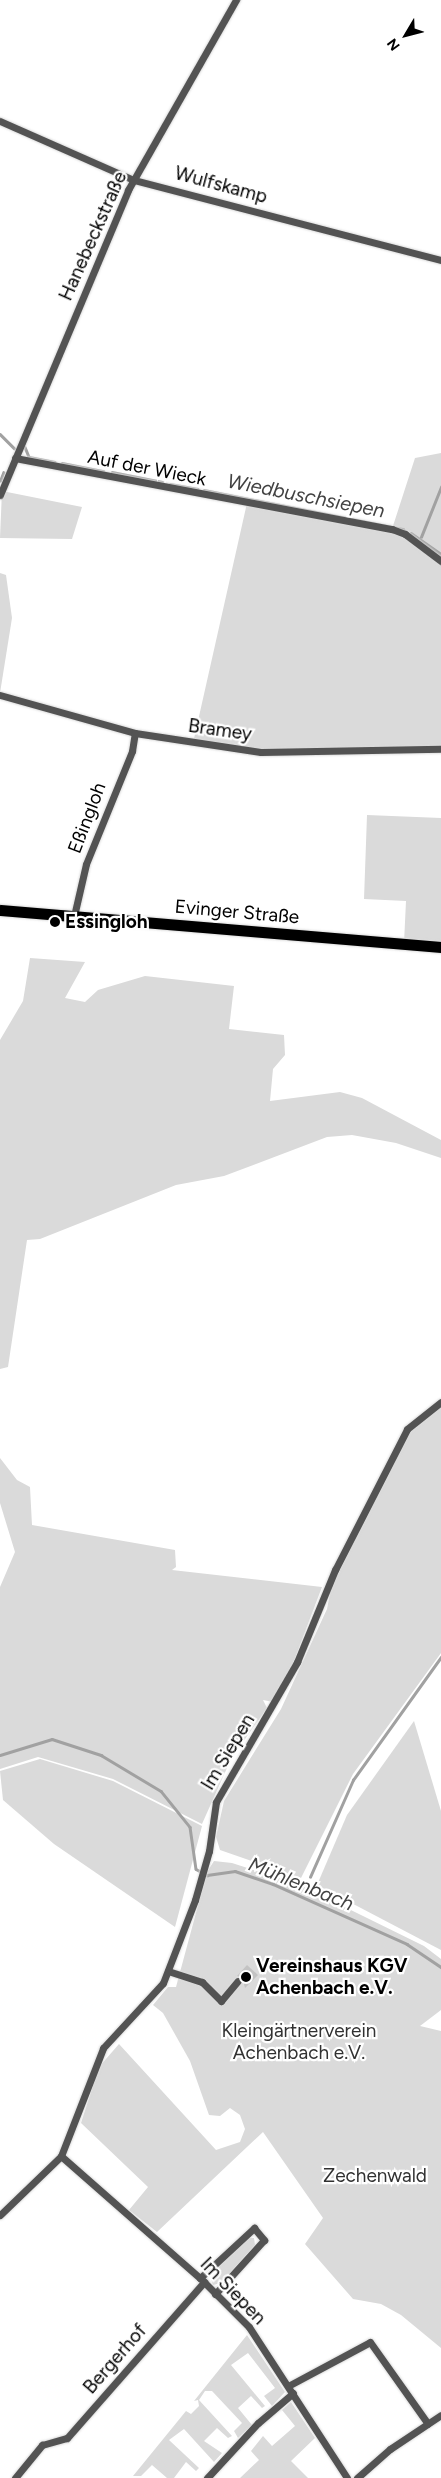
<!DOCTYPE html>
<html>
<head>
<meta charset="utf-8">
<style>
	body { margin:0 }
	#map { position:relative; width:441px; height:2478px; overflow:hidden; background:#fff; font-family:Figtree,sans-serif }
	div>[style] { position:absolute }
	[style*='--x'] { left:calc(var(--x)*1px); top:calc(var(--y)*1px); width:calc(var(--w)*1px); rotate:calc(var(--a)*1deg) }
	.green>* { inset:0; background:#dadada }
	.stream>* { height:2.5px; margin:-1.25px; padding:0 1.25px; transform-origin:1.25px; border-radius:1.25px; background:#a1a1a1 }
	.building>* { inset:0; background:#c3c3c3 }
	.roads { filter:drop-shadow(0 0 1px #dbdbdb) drop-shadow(0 0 1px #dbdbdb) }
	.minor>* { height:7px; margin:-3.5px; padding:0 3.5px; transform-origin:3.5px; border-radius:3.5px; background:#535353 }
	.primary>* { height:11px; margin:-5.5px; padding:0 5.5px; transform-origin:5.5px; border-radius:5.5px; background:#000 }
	.dots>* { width:14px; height:14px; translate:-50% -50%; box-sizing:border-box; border:2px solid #fff; border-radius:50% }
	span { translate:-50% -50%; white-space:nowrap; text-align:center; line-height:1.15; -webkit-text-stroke:4.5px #fff; paint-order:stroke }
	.street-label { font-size:19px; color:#000 }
	.poi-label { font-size:19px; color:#000; font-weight:700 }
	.left { translate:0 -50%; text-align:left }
	.park-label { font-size:19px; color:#313131 }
	.water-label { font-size:20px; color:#424242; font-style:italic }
	.north { position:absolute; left:381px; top:10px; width:50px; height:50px; -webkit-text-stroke:4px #fff; paint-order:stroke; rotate:233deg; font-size:14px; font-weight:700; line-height:20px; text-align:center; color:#000 }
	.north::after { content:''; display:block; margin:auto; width:18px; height:22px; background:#000; clip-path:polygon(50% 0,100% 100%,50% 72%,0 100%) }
</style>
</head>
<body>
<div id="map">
	<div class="green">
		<div style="clip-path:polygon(441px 453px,441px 749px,261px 752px,193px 743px,247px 503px,392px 529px,415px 458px)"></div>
		<div style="clip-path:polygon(2px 491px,82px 507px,72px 539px,0 538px)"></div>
		<div style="clip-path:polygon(0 573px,6px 575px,12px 618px,0 693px)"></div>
		<div style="clip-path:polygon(367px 815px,441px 818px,441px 946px,404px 943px,406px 901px,364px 899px)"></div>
		<div style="clip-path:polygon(30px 958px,85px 962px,65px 998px,85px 1002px,98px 990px,145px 976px,234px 986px,229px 1029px,284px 1035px,285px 1055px,273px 1069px,270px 1101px,340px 1092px,362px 1098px,441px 1140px,441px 1158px,396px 1143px,352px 1135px,327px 1137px,224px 1176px,176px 1185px,40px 1239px,27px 1240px,8px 1367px,0 1369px,0 1040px,23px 1001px)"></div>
		<div style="clip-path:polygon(441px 1404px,441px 1653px,353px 1774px,301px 1878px,220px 1850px,216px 1837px,224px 1801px,281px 1709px,327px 1609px,331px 1588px,408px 1432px)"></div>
		<div style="clip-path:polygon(0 1458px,17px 1480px,30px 1487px,32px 1525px,175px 1550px,176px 1567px,172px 1570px,322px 1587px,292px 1666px,273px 1702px,263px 1700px,267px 1708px,231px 1759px,202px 1824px,113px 1779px,38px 1757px,0 1769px,0 1587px,15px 1552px,0 1503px)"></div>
		<div style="clip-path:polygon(414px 1721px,441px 1811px,441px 1950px,317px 1885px,347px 1815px)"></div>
		<div style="clip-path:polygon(40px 1759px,113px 1781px,202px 1826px,175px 1927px,54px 1844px,3px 1800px,0 1771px)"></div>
		<div style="clip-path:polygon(214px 1861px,232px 1863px,300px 1885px,424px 1946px,441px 1959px,441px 2010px,420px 2026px,441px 2031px,441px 2348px,401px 2315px,381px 2304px,353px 2299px,305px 2244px,323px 2218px,263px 2132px,157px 2232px,129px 2210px,148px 2187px,81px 2123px,99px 2067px,119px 2044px,216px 2150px,240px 2142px,245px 2129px,240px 2115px,230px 2108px,220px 2116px,209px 2115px,190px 2061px,163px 2013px,153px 2005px,168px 1987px,176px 1987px,207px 1872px)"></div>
		<div style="clip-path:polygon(249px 2238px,254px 2238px,255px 2245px,221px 2283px,213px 2285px,209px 2274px)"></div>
		<div style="clip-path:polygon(247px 2335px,285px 2392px,272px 2406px,264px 2396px,275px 2388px,248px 2353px,231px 2365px,265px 2406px,262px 2408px,251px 2396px,238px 2408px,252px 2425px,238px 2438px,234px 2431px,242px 2423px,212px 2391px,205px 2391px,199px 2400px,232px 2436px,228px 2438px,217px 2428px,204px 2441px,222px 2453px,214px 2462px,184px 2429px,169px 2440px,199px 2468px,196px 2471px,186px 2462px,174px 2478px,167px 2478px,152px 2465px,141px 2476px,133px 2476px,186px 2411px,191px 2414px,199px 2406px,198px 2400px,194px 2401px)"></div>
		<div style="clip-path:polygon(291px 2402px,315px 2438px,291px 2461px,308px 2478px,240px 2478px,259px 2460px,251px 2451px,263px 2436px,272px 2446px,295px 2426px,282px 2410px)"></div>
	</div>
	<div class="stream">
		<div style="--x:0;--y:434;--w:20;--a:45"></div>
		<div style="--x:25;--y:447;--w:11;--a:68"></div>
		<div style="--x:29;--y:457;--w:26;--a:11"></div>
		<div style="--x:62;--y:463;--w:42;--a:11"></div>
		<div style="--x:112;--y:472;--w:51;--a:11.3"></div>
		<div style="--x:0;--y:481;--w:9;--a:-69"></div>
		<div style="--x:170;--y:484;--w:28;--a:10"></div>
		<div style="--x:204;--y:490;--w:203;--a:11.1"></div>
		<div style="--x:411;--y:533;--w:37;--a:35"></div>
		<div style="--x:421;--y:537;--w:54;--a:-68.2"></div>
		<div style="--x:0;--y:1755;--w:54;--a:-17.1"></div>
		<div style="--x:52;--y:1739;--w:52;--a:18.1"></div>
		<div style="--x:101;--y:1755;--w:70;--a:31"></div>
		<div style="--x:161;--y:1791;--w:46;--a:51.1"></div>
		<div style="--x:190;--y:1827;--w:42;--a:81.9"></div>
		<div style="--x:196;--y:1869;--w:13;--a:29"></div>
		<div style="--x:207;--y:1875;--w:28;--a:-8"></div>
		<div style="--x:235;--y:1871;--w:40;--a:18.9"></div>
		<div style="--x:273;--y:1884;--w:147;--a:24.1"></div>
		<div style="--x:407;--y:1944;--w:41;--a:34.1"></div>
		<div style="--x:310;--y:1877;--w:106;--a:-66.1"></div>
		<div style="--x:353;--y:1780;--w:151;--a:-54.4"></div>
	</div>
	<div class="building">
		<div style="clip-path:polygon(247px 1965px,258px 1975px,245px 1988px,242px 1977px,237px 1976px)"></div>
	</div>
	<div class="roads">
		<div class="minor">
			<div style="--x:0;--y:121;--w:146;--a:23.8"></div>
			<div style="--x:134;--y:180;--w:317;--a:14.6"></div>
			<div style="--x:15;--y:458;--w:384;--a:10.7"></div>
			<div style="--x:392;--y:529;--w:14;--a:21"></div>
			<div style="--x:405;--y:534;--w:45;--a:36.9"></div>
			<div style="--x:0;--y:495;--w:331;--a:-67.2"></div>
			<div style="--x:128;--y:190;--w:219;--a:-60.4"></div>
			<div style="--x:0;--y:695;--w:140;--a:15.7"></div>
			<div style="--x:135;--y:733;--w:127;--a:8.6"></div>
			<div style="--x:261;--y:752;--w:180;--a:-1"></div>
			<div style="--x:74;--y:916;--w:53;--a:-77"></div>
			<div style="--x:86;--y:864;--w:122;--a:-67.8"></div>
			<div style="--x:132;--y:751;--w:18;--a:-81"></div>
			<div style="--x:168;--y:1971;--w:36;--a:18"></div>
			<div style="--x:202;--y:1982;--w:27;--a:45"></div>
			<div style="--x:221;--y:2001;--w:26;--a:-50"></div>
			<div style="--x:61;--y:2156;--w:185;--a:41.3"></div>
			<div style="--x:200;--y:2278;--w:69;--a:45"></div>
			<div style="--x:249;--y:2327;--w:180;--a:57"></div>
			<div style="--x:0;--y:2215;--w:85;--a:-44"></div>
			<div style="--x:61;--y:2156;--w:116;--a:-68.7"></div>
			<div style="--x:103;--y:2048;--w:88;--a:-47.3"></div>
			<div style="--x:163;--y:1983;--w:89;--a:-68.9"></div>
			<div style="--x:195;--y:1900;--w:51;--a:-74.1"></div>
			<div style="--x:209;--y:1851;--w:49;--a:-81.9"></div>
			<div style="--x:216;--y:1802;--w:162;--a:-59.9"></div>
			<div style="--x:297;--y:1662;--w:100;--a:-67.6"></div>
			<div style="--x:335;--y:1570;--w:158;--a:-62.9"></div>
			<div style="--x:407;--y:1429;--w:43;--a:-38.5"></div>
			<div style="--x:200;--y:2278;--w:74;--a:-42.8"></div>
			<div style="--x:254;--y:2228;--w:16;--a:50"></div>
			<div style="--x:264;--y:2240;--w:73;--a:132.2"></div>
			<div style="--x:288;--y:2386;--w:93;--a:-28.2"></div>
			<div style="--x:370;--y:2342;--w:100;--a:54.7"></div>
			<div style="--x:15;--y:2478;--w:43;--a:-50.7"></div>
			<div style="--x:42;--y:2445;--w:26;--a:-16"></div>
			<div style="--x:67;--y:2438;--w:208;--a:-48.7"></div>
			<div style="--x:207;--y:2478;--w:75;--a:-47.2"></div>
			<div style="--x:258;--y:2423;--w:46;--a:-40.6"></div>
			<div style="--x:357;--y:2478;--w:44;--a:-41.3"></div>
			<div style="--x:390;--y:2449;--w:61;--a:-33.7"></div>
		</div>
		<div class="primary">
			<div style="--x:0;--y:910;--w:443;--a:4.8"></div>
		</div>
	</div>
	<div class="dots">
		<div style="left:55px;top:922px;background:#000"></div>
		<div style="left:246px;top:1977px;background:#000"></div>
	</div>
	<div class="street-label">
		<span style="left:221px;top:185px;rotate:15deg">Wulfskamp</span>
		<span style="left:93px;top:236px;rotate:-66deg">Hanebeckstraße</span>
		<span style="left:147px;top:468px;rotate:11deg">Auf der Wieck</span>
		<span style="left:220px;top:730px;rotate:8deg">Bramey</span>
		<span style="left:87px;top:818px;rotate:-69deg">Eßingloh</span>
		<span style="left:237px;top:912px;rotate:5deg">Evinger Straße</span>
		<span style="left:228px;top:1752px;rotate:-59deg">Im Siepen</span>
		<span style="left:233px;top:2291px;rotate:46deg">Im Siepen</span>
		<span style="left:115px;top:2359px;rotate:-49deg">Bergerhof</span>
	</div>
	<div class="poi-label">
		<span class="left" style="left:65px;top:922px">Essingloh</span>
		<span class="left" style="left:256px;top:1977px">Vereinshaus KGV<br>Achenbach e.V.</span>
	</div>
	<div class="park-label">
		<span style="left:299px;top:2042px">Kleingärtnerverein<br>Achenbach e.V.</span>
		<span style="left:375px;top:2176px">Zechenwald</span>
	</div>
	<div class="water-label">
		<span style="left:306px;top:496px;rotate:11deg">Wiedbuschsiepen</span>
		<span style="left:301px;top:1884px;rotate:22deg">Mühlenbach</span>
	</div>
	<div class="north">N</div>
</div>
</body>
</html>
